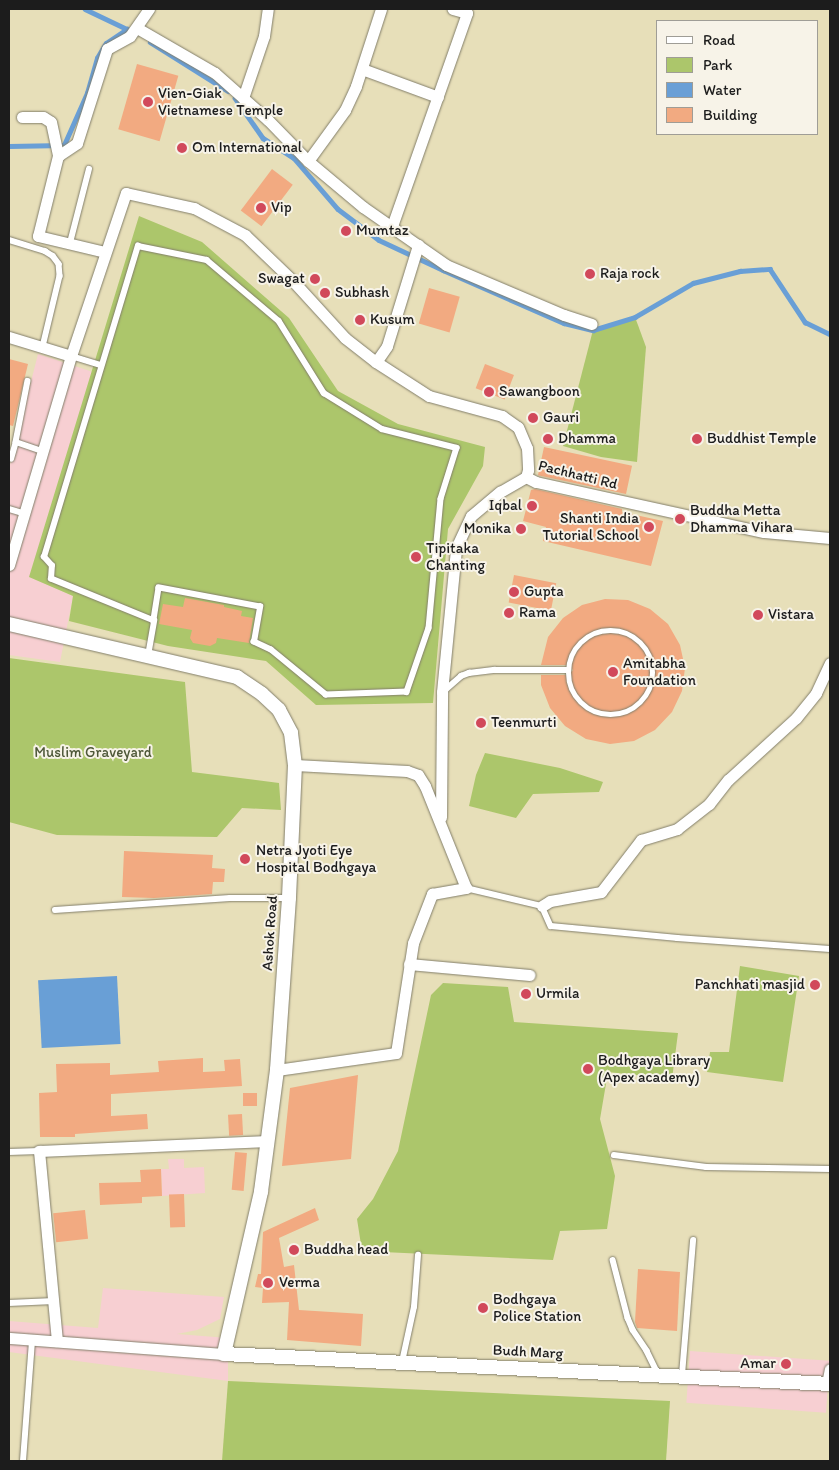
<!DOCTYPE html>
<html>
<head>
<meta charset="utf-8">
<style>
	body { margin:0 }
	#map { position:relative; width:839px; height:1470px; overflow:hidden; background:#e7dfb9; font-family:Itim,sans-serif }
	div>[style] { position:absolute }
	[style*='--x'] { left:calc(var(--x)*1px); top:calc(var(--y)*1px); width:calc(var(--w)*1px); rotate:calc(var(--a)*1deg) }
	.built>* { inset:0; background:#f7cfd2; transform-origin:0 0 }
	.green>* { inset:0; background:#acc66b }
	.water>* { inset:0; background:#699fd6; transform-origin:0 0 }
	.stream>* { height:4.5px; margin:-2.25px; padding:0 2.25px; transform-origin:2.25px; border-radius:2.25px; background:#699fd6 }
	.building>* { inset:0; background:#f2aa81; transform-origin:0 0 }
	.roads { filter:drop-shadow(0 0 1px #827e6a) drop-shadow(0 0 1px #827e6a) }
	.service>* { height:5.5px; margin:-2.75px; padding:0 2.75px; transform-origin:2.75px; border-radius:2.75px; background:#fff }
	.service>.ring { margin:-2.75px; padding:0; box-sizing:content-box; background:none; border:5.5px solid #fff; border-radius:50% }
	.minor>* { height:11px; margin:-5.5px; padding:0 5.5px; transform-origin:5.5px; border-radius:5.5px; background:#fff }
	.tertiary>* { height:14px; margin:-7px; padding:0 7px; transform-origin:7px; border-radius:7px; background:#fff }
	.dots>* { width:14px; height:14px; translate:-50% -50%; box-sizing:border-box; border:2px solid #f7f3e8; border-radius:50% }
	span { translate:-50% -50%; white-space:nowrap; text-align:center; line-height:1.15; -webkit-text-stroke:4px #f7f3e8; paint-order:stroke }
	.poi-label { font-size:15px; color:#1c1c1c }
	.left { translate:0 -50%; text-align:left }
	.right { translate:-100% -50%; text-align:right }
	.street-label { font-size:15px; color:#1c1c1c }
	.park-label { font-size:15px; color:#4e5838 }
	.frame { position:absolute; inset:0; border:10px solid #1c1c1c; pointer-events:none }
	.legend { position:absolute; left:656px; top:20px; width:162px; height:115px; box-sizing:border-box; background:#f7f3e8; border:1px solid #9f9d96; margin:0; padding:6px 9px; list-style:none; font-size:15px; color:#1c1c1c }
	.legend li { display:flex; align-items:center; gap:10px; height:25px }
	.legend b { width:25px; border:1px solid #9f9d96 }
</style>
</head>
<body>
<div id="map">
	<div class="built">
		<div style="clip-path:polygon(38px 354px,93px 372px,30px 577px,73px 596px,60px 662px,9px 655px,9px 469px)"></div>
		<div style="clip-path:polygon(168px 1159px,184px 1159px,184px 1168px,204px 1167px,205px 1193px,162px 1196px,161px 1169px,169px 1169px)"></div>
		<div style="clip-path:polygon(103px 1288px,224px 1297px,220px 1319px,197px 1330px,177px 1334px,228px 1338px,228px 1381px,9px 1352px,9px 1321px,98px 1328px)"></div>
		<div style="left:690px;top:1351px;width:140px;height:52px;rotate:4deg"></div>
	</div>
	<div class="green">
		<div style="clip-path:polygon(139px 216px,202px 242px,289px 318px,338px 391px,398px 424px,485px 447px,483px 466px,448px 529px,433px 703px,316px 705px,266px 661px,168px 646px,69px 621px,73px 596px,29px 577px)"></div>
		<div style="clip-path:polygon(635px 317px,646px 347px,637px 462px,601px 457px,563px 446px,593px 330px)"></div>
		<div style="clip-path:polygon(9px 658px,185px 682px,192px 772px,279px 783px,281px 810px,242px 808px,217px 837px,57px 835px,9px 822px)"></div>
		<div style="clip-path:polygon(485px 753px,560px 768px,603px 782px,599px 792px,533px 794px,516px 818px,469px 806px,476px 775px)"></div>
		<div style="clip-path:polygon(740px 966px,799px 976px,783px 1082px,707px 1072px,710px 1052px,729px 1052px)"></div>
		<div style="clip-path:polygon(443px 983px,508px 987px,514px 1022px,678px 1033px,672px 1079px,608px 1072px,600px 1119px,615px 1176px,607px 1229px,560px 1231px,553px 1260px,362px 1251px,357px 1219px,373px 1199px,398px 1151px,431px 995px)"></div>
		<div style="clip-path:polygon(228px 1381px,670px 1401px,666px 1461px,222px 1461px)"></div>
	</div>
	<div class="water">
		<div style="left:117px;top:976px;width:68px;height:79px;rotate:87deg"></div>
	</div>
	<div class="stream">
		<div style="--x:85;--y:9;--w:53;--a:25.6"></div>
		<div style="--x:150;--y:42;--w:92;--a:32.1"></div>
		<div style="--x:235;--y:98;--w:49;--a:55"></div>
		<div style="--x:263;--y:138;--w:37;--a:33"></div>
		<div style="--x:294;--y:158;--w:67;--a:49.2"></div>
		<div style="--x:338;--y:209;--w:51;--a:37.1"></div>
		<div style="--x:379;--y:240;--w:71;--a:25.1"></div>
		<div style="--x:443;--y:270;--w:132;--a:23.7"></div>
		<div style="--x:564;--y:323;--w:30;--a:14"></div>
		<div style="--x:593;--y:330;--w:44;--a:-17.2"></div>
		<div style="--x:635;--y:317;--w:67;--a:-30.4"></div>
		<div style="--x:693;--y:283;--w:49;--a:-14.3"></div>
		<div style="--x:740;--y:271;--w:30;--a:-4"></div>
		<div style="--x:770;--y:269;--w:64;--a:56.6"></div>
		<div style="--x:805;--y:322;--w:28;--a:26"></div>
		<div style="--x:9;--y:146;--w:55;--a:-1"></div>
		<div style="--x:64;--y:145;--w:57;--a:-66.1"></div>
		<div style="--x:87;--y:93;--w:36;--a:-74"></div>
		<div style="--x:97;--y:58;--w:17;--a:-59"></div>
		<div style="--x:106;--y:43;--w:25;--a:-34"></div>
	</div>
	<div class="building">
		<div style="left:137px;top:64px;width:43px;height:68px;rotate:16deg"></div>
		<div style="left:272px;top:169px;width:26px;height:52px;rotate:37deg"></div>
		<div style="left:429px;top:288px;width:32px;height:37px;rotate:16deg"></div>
		<div style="clip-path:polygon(9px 359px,28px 364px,13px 426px,9px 425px)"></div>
		<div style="left:485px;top:364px;width:31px;height:26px;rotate:21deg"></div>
		<div style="left:544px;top:447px;width:90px;height:29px;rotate:12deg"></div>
		<div style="clip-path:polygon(535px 489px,622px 509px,622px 512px,663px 521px,651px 566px,543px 541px,546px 527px,523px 521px,531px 490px)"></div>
		<div style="left:514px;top:575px;width:43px;height:28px;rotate:11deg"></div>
		<div style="clip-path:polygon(185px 598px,224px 605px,224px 607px,242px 611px,241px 616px,253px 618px,249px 643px,217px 638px,216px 643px,210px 646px,193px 643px,190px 638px,192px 630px,159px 624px,163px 604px,183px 607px)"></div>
		<div style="clip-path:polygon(605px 599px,628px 600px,650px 609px,668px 624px,680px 645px,685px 668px,682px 691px,672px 712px,655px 730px,634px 741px,610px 744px,586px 739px,565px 726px,550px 708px,541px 685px,541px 675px,568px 675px,573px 670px,568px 665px,541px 665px,548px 637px,563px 618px,582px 605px)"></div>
		<div style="clip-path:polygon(124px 851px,213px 855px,212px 868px,225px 869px,224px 882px,213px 882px,212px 894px,154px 898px,122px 897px)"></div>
		<div style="clip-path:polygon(203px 1058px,203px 1072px,225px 1071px,224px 1060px,240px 1059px,242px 1086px,111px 1094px,111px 1116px,147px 1114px,148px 1129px,75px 1134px,75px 1137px,40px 1137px,39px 1093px,57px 1092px,56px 1064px,110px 1063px,110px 1075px,159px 1072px,158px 1061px)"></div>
		<div style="clip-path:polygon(358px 1075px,351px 1159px,282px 1166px,290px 1088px)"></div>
		<div style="left:243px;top:1093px;width:14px;height:13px"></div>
		<div style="left:242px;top:1114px;width:21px;height:14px;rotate:87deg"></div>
		<div style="left:235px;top:1152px;width:12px;height:38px;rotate:5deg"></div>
		<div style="clip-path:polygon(161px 1169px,162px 1196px,142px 1197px,142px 1203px,100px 1205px,99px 1183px,141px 1182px,140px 1170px)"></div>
		<div style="left:184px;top:1194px;width:33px;height:15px;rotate:88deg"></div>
		<div style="clip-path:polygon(315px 1208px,319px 1220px,279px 1238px,284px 1267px,294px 1265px,299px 1310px,363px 1314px,361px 1346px,287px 1340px,289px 1302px,262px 1303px,263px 1288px,255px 1287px,258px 1274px,261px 1274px,263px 1232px)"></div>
		<div style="left:85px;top:1210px;width:29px;height:32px;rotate:84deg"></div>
		<div style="clip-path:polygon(638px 1269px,680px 1272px,677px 1331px,637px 1328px,635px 1322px)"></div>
	</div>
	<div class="roads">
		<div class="service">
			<div style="--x:9;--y:240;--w:38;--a:17"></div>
			<div style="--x:45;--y:251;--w:9;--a:32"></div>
			<div style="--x:53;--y:256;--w:10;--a:53"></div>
			<div style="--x:59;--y:264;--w:12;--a:85"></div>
			<div style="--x:60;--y:276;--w:73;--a:103.5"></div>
			<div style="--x:70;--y:243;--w:76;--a:-75.6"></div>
			<div style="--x:71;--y:356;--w:31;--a:17"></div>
			<div style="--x:28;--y:381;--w:62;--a:101.1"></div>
			<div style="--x:16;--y:442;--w:28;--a:19"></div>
			<div style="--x:11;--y:459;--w:18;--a:-74"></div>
			<div style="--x:9;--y:509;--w:15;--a:16"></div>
			<div class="ring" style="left:569px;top:631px;width:78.5px;height:78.5px"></div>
			<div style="--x:148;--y:656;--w:36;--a:-80"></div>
			<div style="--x:154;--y:621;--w:111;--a:-157.8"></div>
			<div style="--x:51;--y:579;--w:13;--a:-86"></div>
			<div style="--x:52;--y:566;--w:12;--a:-132"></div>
			<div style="--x:44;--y:557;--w:325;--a:-73.2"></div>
			<div style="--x:138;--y:246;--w:70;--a:11.5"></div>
			<div style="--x:207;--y:260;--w:94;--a:40.3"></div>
			<div style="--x:279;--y:321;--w:85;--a:58"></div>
			<div style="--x:324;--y:393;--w:68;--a:31.8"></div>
			<div style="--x:382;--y:429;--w:77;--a:14.2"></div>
			<div style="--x:457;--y:448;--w:53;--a:107.4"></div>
			<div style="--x:441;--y:499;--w:130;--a:95.3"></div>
			<div style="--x:429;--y:628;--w:68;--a:109"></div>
			<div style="--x:407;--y:692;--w:81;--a:177.9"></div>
			<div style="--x:326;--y:695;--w:71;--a:-140.7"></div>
			<div style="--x:271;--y:650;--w:19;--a:-155"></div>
			<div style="--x:254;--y:642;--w:36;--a:-80"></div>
			<div style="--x:260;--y:607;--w:103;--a:-169.3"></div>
			<div style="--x:159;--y:588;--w:33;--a:99"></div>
			<div style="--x:444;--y:691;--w:23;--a:-41"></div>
			<div style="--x:461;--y:676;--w:9;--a:-21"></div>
			<div style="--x:469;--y:673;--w:26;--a:-7"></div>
			<div style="--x:495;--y:670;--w:73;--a:0"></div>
			<div style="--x:466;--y:888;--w:78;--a:13.3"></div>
			<div style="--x:542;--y:906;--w:22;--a:66"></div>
			<div style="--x:551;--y:926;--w:127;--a:5.4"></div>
			<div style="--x:677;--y:938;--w:153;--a:4.1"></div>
			<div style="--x:55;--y:910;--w:175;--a:-3.9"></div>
			<div style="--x:230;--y:898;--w:59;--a:0"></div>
			<div style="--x:9;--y:1152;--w:30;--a:-2"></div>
			<div style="--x:614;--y:1155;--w:93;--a:7.4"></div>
			<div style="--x:706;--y:1167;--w:124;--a:0.9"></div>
			<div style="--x:613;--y:1260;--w:60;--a:75.5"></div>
			<div style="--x:628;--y:1318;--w:13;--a:67"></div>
			<div style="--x:633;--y:1330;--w:25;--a:56"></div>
			<div style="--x:647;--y:1351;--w:25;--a:64"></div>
			<div style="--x:9;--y:1303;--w:45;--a:-2.5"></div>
			<div style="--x:402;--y:1362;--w:56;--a:-77.7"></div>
			<div style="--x:414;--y:1307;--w:52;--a:-85.6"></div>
			<div style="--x:682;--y:1375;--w:135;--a:-85.3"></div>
			<div style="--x:23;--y:1461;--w:121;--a:-85.7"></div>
		</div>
		<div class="minor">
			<div style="--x:137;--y:28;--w:90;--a:30"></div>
			<div style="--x:215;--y:73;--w:71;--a:41.6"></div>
			<div style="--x:268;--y:120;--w:57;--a:45.7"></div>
			<div style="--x:308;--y:161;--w:72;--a:39.9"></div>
			<div style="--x:363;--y:207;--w:101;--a:34.9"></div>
			<div style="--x:446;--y:265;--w:128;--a:23"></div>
			<div style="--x:564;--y:315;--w:29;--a:18"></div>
			<div style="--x:362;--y:69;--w:81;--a:20.2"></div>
			<div style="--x:243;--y:98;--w:65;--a:-71.3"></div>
			<div style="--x:264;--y:36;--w:27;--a:-82"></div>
			<div style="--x:22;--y:117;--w:21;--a:0"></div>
			<div style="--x:43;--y:117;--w:9;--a:32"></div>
			<div style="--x:51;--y:122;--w:35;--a:78"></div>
			<div style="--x:308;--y:161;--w:63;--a:-54"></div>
			<div style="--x:345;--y:110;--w:26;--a:-65"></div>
			<div style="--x:356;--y:86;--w:81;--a:-72"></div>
			<div style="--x:391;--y:229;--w:229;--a:-70.6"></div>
			<div style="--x:467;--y:13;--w:15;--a:-164"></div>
			<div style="--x:105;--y:252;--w:69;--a:-166.6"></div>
			<div style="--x:38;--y:236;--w:82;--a:-76"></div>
			<div style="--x:58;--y:156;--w:23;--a:-34"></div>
			<div style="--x:77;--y:143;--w:99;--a:-72.3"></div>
			<div style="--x:107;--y:49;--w:26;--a:-29"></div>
			<div style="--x:130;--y:36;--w:33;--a:-55"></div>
			<div style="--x:9;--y:337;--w:65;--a:17"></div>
			<div style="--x:376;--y:362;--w:19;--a:-55"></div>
			<div style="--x:387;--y:346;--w:106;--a:-72.9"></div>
			<div style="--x:9;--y:565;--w:218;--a:-73.5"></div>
			<div style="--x:71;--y:356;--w:172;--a:-71.4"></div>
			<div style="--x:126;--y:193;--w:70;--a:12.4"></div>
			<div style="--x:194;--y:208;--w:58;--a:27.9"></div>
			<div style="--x:245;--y:235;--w:66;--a:43.8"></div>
			<div style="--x:293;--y:281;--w:77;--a:47.6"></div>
			<div style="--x:345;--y:338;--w:39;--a:38"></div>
			<div style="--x:376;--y:362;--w:63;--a:32.7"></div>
			<div style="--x:429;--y:396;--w:76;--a:15.3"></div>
			<div style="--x:502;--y:416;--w:19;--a:35"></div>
			<div style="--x:518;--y:427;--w:23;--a:67"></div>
			<div style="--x:527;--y:448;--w:22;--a:87"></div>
			<div style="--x:528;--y:470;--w:7;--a:106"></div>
			<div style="--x:526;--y:477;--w:11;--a:27"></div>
			<div style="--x:536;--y:482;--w:233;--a:12.4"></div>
			<div style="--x:764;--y:532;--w:66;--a:5.2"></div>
			<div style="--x:441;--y:817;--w:125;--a:-89.5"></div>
			<div style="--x:442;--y:692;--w:145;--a:-84.4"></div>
			<div style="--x:456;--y:548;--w:35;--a:-65"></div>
			<div style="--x:471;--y:516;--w:38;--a:-40"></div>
			<div style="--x:500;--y:492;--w:30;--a:-30"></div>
			<div style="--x:542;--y:906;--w:9;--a:-32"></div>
			<div style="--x:550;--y:901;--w:52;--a:-10"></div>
			<div style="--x:601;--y:892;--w:66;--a:-52.4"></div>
			<div style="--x:641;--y:840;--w:38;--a:-17"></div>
			<div style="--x:677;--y:829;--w:41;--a:-38"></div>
			<div style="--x:709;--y:804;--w:31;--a:-52"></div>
			<div style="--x:728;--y:780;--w:92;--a:-42.4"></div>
			<div style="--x:796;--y:718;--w:32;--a:-51"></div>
			<div style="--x:816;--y:693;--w:33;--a:-65"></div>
			<div style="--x:409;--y:964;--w:121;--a:5.2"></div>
			<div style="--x:277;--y:1070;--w:120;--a:-8.1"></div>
			<div style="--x:396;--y:1053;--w:111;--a:-81.2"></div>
			<div style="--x:413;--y:943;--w:53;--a:-68.8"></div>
			<div style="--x:432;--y:894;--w:35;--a:-10"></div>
			<div style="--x:466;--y:888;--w:110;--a:-111.9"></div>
			<div style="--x:425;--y:786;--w:13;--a:-122"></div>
			<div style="--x:418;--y:775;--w:12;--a:-160"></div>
			<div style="--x:407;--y:771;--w:112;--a:-176.9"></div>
			<div style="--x:9;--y:1338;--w:216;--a:4.3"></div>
			<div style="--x:57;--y:1341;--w:191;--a:-95.4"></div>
			<div style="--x:39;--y:1151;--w:229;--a:-2.5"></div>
			<div style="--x:827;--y:1384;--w:15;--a:-79"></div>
		</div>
		<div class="tertiary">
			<div style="--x:9;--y:624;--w:234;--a:13.1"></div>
			<div style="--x:237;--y:677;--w:30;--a:34"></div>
			<div style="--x:262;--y:694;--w:23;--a:43"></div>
			<div style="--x:279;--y:710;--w:26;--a:62"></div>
			<div style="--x:291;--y:733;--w:32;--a:83"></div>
			<div style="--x:295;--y:765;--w:133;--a:92.6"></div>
			<div style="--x:289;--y:898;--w:172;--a:94"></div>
			<div style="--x:277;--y:1070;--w:123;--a:97.5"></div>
			<div style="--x:261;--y:1192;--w:166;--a:102.9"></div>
			<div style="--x:224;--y:1354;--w:607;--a:2.83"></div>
		</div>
	</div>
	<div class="dots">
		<div style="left:148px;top:102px;background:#d1495b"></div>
		<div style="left:182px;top:148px;background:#d1495b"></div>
		<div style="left:261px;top:208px;background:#d1495b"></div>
		<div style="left:346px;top:231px;background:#d1495b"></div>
		<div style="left:590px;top:274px;background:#d1495b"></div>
		<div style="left:315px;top:279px;background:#d1495b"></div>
		<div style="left:325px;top:293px;background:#d1495b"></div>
		<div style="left:360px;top:320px;background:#d1495b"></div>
		<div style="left:489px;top:392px;background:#d1495b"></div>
		<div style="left:533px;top:418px;background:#d1495b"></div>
		<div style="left:548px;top:439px;background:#d1495b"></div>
		<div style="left:697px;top:439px;background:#d1495b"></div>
		<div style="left:532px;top:506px;background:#d1495b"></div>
		<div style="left:680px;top:519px;background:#d1495b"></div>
		<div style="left:649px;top:527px;background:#d1495b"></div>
		<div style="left:521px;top:529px;background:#d1495b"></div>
		<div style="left:416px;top:557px;background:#d1495b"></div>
		<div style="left:514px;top:592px;background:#d1495b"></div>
		<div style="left:509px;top:613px;background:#d1495b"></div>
		<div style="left:758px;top:615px;background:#d1495b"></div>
		<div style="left:613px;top:672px;background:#d1495b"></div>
		<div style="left:481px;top:723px;background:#d1495b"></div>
		<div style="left:245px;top:859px;background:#d1495b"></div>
		<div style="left:815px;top:985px;background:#d1495b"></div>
		<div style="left:526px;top:994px;background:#d1495b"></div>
		<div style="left:588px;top:1069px;background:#d1495b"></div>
		<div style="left:294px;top:1250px;background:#d1495b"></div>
		<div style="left:268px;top:1283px;background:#d1495b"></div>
		<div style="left:483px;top:1308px;background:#d1495b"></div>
		<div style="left:786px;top:1364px;background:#d1495b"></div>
	</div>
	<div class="poi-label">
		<span class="left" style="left:158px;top:102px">Vien-Giak<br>Vietnamese Temple</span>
		<span class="left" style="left:192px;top:148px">Om International</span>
		<span class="left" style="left:271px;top:208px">Vip</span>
		<span class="left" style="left:356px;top:231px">Mumtaz</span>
		<span class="left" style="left:600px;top:274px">Raja rock</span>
		<span class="right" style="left:305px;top:279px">Swagat</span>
		<span class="left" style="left:335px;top:293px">Subhash</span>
		<span class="left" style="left:370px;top:320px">Kusum</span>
		<span class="left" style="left:499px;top:392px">Sawangboon</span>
		<span class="left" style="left:543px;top:418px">Gauri</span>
		<span class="left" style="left:558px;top:439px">Dhamma</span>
		<span class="left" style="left:707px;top:439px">Buddhist Temple</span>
		<span class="right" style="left:522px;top:506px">Iqbal</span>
		<span class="left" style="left:690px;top:519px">Buddha Metta<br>Dhamma Vihara</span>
		<span class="right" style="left:639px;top:527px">Shanti India<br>Tutorial School</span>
		<span class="right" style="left:511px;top:529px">Monika</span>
		<span class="left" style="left:426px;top:557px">Tipitaka<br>Chanting</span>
		<span class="left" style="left:524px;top:592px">Gupta</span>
		<span class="left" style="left:519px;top:613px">Rama</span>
		<span class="left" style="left:768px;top:615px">Vistara</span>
		<span class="left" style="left:623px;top:672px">Amitabha<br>Foundation</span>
		<span class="left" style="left:491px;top:723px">Teenmurti</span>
		<span class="left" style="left:256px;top:859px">Netra Jyoti Eye<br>Hospital Bodhgaya</span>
		<span class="right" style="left:805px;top:985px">Panchhati masjid</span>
		<span class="left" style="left:536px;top:994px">Urmila</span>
		<span class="left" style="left:598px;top:1069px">Bodhgaya Library<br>(Apex academy)</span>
		<span class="left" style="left:304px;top:1250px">Buddha head</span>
		<span class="left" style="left:279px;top:1283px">Verma</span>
		<span class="left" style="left:493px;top:1308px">Bodhgaya<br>Police Station</span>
		<span class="right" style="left:776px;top:1364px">Amar</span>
	</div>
	<div class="street-label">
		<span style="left:578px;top:475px;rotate:14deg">Pachhatti Rd</span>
		<span style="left:270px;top:933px;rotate:-86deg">Ashok Road</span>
		<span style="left:528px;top:1352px;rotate:3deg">Budh Marg</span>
	</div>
	<div class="park-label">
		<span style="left:93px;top:753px">Muslim Graveyard</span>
	</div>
	<div class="frame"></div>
	<ul class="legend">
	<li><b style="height:6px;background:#fff"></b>Road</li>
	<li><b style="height:14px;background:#acc66b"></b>Park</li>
	<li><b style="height:14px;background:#699fd6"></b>Water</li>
	<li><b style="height:14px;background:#f2aa81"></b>Building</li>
	</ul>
</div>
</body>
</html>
